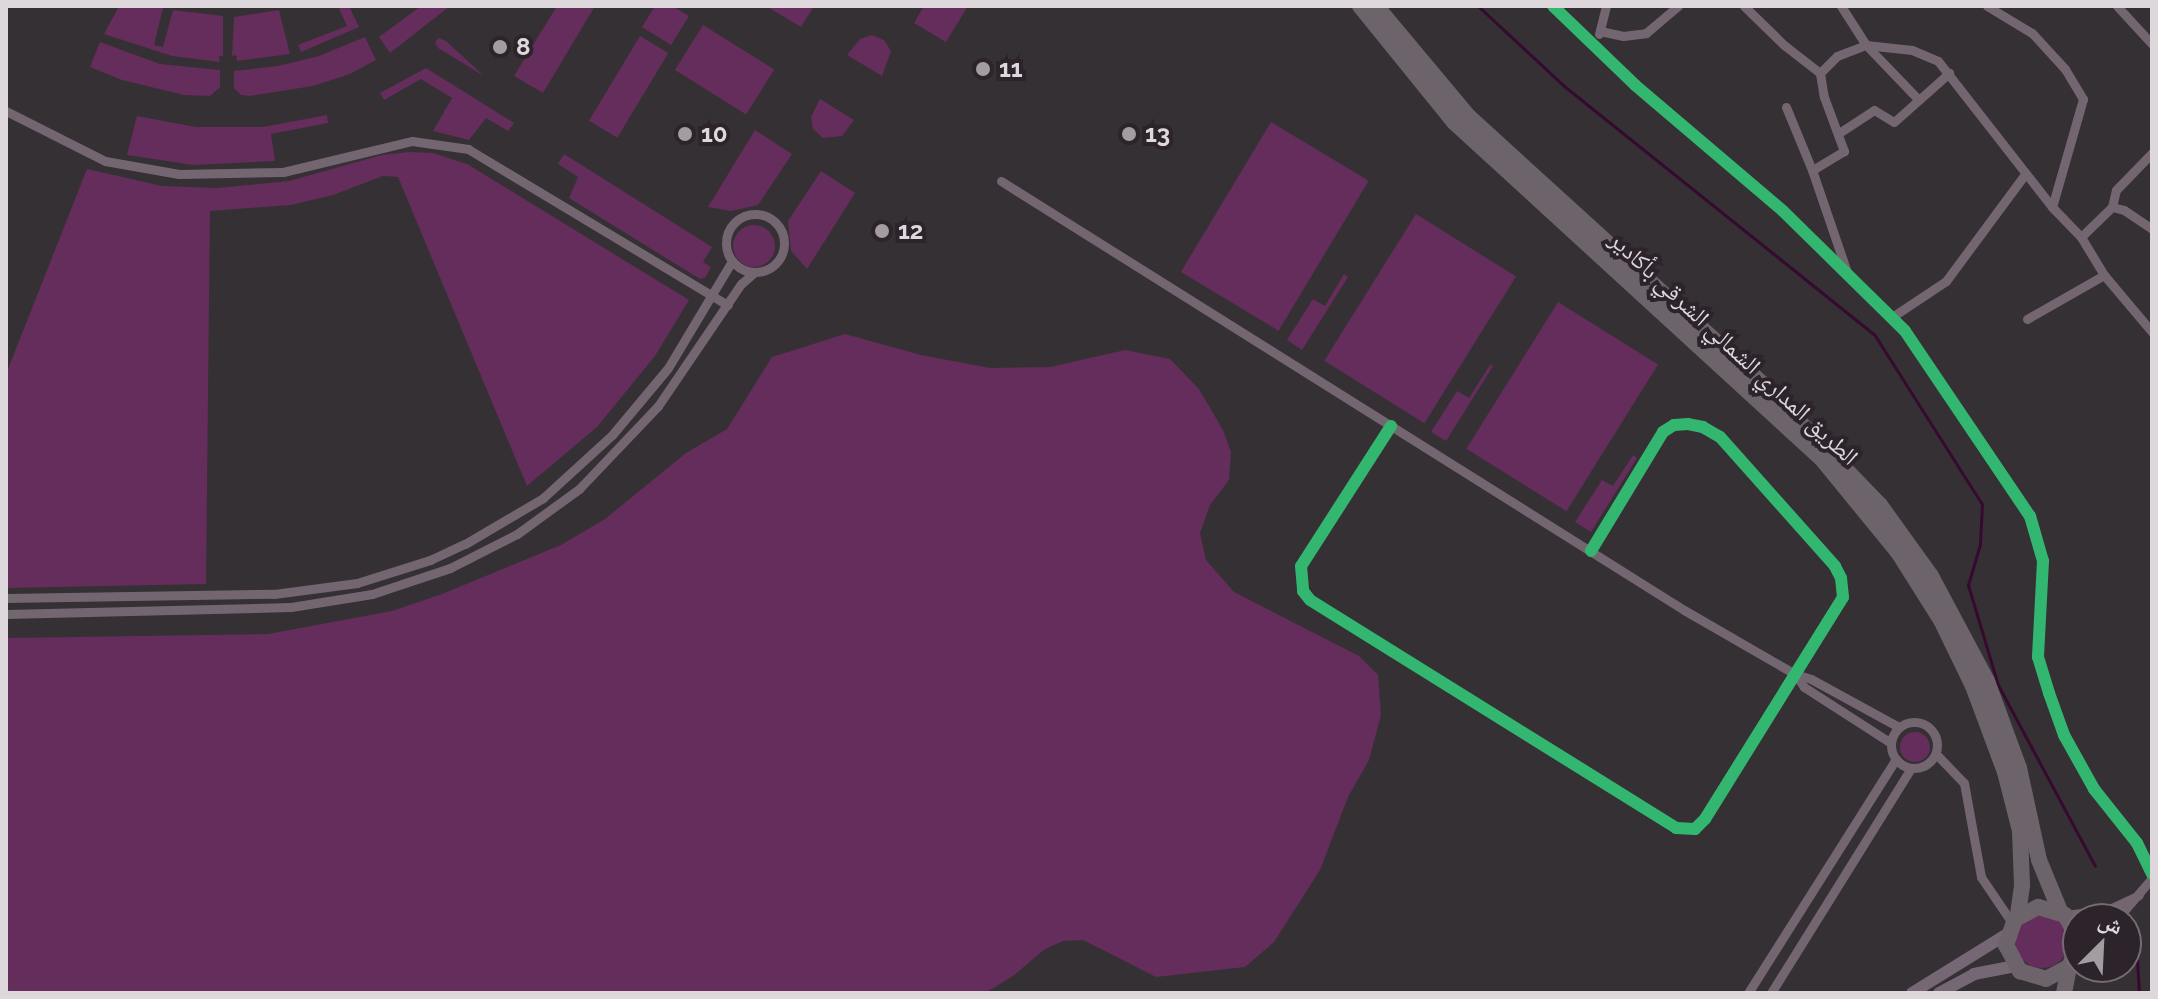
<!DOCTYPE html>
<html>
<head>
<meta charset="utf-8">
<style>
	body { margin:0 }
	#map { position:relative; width:2158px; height:999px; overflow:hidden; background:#353034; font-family:Raleway,"Noto Naskh Arabic",sans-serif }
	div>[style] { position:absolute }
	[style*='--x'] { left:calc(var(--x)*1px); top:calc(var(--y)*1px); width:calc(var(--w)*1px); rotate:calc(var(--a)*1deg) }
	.green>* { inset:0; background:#642d5b; transform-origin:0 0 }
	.round { border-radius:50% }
	.stream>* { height:3px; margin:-1.5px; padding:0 1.5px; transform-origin:1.5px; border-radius:1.5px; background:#360a2f }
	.street>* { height:9px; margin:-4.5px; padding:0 4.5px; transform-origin:4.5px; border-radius:4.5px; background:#746670 }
	.street>.ring { margin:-4.5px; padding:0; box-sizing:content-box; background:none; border:9px solid #746670; border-radius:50% }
	.secondary>* { height:12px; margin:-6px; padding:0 6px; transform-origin:6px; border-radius:6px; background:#766774 }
	.highway>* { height:16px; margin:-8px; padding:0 8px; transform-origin:8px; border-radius:8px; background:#6d646b }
	.cycleway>* { height:12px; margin:-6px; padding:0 6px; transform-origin:6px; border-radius:6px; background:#33b770 }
	.dots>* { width:22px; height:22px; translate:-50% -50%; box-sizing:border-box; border:4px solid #2d242b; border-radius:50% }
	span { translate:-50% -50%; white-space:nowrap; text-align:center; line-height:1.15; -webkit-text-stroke:8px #2d242b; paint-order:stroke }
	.poi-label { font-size:24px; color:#ded8dd; font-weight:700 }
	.left { translate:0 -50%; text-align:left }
	.street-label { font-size:24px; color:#ded8dd }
	.frame { position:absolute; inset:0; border:8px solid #ded8dd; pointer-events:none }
	.north { position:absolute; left:2062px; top:903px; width:80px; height:80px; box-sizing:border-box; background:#2d242b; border:2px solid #746c72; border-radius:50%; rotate:24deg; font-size:22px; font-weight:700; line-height:32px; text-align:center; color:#ded8dd }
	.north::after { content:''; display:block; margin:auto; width:28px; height:36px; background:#a39da2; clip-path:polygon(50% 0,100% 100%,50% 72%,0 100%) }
</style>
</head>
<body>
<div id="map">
	<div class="green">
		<div style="clip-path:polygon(119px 6px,163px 8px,154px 45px,163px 47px,173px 10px,223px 16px,223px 56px,219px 56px,220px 62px,172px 56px,104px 34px)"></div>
		<div style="clip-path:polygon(338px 6px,349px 6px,359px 27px,301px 52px,298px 45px,347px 26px)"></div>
		<div style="clip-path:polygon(421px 6px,450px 6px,390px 53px,379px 37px)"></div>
		<div style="clip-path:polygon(557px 6px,595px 6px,543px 93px,514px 76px)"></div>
		<div style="clip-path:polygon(655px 6px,672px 6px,689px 16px,671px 45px,642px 27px)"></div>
		<div style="clip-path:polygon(766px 6px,814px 6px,801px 27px)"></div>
		<div style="clip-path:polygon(924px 6px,968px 6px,946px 42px,914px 23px)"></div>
		<div style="clip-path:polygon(279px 10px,290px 54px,237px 61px,236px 55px,232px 56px,234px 17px)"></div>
		<div style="left:703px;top:25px;width:84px;height:53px;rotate:32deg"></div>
		<div style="clip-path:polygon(872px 35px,884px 40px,891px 51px,882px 76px,847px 55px,860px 39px)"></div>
		<div style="left:640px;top:36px;width:33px;height:99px;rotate:31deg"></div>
		<div style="clip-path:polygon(365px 37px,376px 60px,350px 74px,313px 86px,249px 96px,241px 95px,234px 88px,234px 71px,278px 66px,319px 56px)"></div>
		<div style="clip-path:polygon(439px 38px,446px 41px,484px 76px,438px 48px,435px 42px)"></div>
		<div style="clip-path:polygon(100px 42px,160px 64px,220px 70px,220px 87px,210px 96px,184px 95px,122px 80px,90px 67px)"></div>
		<div style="clip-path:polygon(426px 68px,514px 123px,508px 131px,486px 118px,469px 140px,433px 131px,452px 98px,421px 79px,384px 100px,380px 93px)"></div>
		<div style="clip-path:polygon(820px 99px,854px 120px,842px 136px,823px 138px,813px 129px,811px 117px)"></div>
		<div style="clip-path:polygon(327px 115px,328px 123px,271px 134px,275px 161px,193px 165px,127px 155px,137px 116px,196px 127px,263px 127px)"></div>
		<div style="left:1271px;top:122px;width:114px;height:175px;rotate:31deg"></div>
		<div style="clip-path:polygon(755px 130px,792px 154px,758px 205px,731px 211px,708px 207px)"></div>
		<div style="clip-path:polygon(409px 152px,433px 153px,467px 164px,689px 300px,655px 356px,597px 427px,527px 486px,398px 177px,383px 176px,333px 195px,291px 205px,210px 211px,206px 584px,6px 588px,6px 374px,87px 169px,162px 186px,217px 188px,289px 181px,382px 155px)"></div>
		<div style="clip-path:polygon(564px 154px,712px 247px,703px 262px,711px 267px,705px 278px,700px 279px,569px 198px,578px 177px,558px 164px)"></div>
		<div style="clip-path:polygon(821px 171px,855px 193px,807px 269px,791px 251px,788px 221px)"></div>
		<div style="left:1416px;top:214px;width:118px;height:173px;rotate:32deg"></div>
		<div class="round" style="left:733px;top:225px;width:42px;height:42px"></div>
		<div style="clip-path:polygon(1344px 274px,1348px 277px,1302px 350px,1287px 340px,1313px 299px,1325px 306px)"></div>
		<div style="left:1558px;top:302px;width:118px;height:173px;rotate:32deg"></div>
		<div style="clip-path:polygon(845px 334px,921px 355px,990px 368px,1050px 367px,1125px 350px,1170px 359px,1199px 389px,1223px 430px,1231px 452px,1229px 480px,1210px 505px,1200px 533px,1206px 560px,1234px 592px,1359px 656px,1378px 675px,1381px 715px,1369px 760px,1348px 797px,1320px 870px,1274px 942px,1245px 967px,1156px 977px,1083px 940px,1063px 941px,1045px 949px,1013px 976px,985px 993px,6px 993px,6px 638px,268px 634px,392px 611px,442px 594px,561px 545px,605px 519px,686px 453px,727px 429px,772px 357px)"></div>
		<div style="clip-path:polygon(1490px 365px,1493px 366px,1446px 441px,1431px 432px,1457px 391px,1469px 398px)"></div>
		<div style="clip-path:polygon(1633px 455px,1637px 458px,1591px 532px,1575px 522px,1602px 480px,1613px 486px)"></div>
		<div class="round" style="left:1900px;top:732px;width:30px;height:30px"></div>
		<div class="round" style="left:2015px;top:914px;width:54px;height:54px"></div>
	</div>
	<div class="stream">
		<div style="--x:1478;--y:6;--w:117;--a:42.9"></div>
		<div style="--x:1564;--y:86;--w:397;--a:38.7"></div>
		<div style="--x:1874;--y:334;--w:201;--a:57.6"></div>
		<div style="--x:1982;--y:504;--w:40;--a:92.9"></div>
		<div style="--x:1980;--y:544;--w:43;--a:106.3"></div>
		<div style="--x:1968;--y:585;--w:104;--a:73.3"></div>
		<div style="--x:1998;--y:685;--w:205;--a:61.8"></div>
		<div style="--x:2135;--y:926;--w:67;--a:86.6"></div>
	</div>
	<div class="street">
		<div style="--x:1553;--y:6;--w:114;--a:43.9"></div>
		<div style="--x:1635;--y:85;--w:194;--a:40.4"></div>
		<div style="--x:1783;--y:211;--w:171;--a:44.5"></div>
		<div style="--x:1905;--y:331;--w:223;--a:56"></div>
		<div style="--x:2030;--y:516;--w:47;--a:73.9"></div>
		<div style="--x:2043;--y:561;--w:96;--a:93"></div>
		<div style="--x:2038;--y:657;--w:38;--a:73"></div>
		<div style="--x:2049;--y:693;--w:45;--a:70.3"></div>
		<div style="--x:2064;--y:735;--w:62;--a:60.9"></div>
		<div style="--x:2094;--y:789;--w:69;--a:51.5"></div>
		<div style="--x:2137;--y:843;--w:34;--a:64"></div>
		<div style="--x:1744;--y:6;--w:56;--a:44.3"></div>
		<div style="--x:1784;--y:45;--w:46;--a:37.9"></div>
		<div style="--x:1820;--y:73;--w:24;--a:-45"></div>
		<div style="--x:1837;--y:56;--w:31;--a:-21"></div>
		<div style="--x:1866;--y:45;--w:76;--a:46.1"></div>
		<div style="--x:1841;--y:6;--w:46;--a:57.3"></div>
		<div style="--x:1866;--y:45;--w:46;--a:6.2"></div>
		<div style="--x:1912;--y:50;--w:28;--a:23"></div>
		<div style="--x:1938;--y:61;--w:185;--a:52"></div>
		<div style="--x:2052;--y:207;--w:42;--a:46"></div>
		<div style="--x:2081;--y:237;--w:43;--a:-44.1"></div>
		<div style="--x:2112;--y:207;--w:12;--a:14"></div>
		<div style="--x:2124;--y:210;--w:34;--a:34"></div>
		<div style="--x:1987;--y:6;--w:52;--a:31"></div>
		<div style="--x:2032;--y:33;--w:49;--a:47.5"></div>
		<div style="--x:2065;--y:69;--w:35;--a:59"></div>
		<div style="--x:2083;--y:99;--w:112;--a:106"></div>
		<div style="--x:2117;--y:6;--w:52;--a:47.4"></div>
		<div style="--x:1600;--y:31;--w:24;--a:12"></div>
		<div style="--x:1623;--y:36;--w:23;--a:-7"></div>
		<div style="--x:1646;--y:33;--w:42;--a:-40.2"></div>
		<div style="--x:1599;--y:34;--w:29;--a:-76"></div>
		<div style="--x:1820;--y:73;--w:24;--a:81"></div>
		<div style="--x:1824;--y:97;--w:58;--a:69.7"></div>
		<div style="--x:1844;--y:151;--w:37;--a:149"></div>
		<div style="--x:1812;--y:170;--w:108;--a:71.1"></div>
		<div style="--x:1786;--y:107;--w:68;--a:67.6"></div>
		<div style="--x:6;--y:111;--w:111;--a:26.8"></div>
		<div style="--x:105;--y:161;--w:75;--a:10"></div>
		<div style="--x:179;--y:174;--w:104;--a:-1.1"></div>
		<div style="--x:283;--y:172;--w:133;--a:-13.5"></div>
		<div style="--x:412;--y:141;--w:57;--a:8.1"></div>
		<div style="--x:468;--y:149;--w:303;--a:31"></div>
		<div style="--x:1839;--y:133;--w:42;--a:-33.3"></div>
		<div style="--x:1874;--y:110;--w:23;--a:31"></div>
		<div style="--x:1894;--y:122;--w:74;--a:-41.7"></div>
		<div style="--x:1001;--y:181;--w:807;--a:32.13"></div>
		<div style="--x:1684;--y:610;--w:128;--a:30"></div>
		<div style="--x:1795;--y:674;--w:17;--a:17"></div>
		<div style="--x:1811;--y:679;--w:98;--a:28.7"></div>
		<div style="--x:2112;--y:207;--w:17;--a:-77"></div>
		<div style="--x:2116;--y:190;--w:52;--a:-45.8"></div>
		<div class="ring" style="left:726px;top:214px;width:49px;height:49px"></div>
		<div style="--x:2104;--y:275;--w:75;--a:49.9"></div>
		<div style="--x:1892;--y:317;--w:65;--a:-33.7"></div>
		<div style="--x:1946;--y:281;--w:134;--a:-53.5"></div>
		<div style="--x:2027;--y:319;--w:89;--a:-29.7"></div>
		<div style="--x:2104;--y:275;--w:44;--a:-121.2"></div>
		<div style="--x:1391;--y:426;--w:166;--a:122.7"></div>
		<div style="--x:1301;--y:566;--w:25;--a:85"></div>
		<div style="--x:1303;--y:591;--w:11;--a:52"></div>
		<div style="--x:1310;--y:600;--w:431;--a:31.9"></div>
		<div style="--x:1676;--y:828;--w:19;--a:3"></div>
		<div style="--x:1695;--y:829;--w:14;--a:-45"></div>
		<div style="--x:1705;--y:819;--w:261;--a:-58.1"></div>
		<div style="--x:1843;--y:597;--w:19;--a:-96"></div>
		<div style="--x:1841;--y:578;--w:13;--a:-117"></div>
		<div style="--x:1835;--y:566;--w:173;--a:-131.7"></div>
		<div style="--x:1720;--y:437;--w:20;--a:-150"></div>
		<div style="--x:1703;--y:427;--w:15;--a:-169"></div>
		<div style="--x:1688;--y:424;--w:14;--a:176"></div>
		<div style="--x:1674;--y:425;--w:13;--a:148"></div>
		<div style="--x:1663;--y:432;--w:139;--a:121.2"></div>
		<div style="--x:6;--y:598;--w:268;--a:-0.9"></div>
		<div style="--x:274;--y:594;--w:84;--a:-7.5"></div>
		<div style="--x:357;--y:583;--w:77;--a:-17.5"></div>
		<div style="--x:430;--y:560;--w:38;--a:-25"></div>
		<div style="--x:465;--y:544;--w:91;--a:-30.5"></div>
		<div style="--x:543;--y:498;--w:93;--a:-42.4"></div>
		<div style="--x:612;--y:435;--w:87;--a:-50.1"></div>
		<div style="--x:668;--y:368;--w:125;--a:-59.1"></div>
		<div style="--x:6;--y:614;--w:285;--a:-1.4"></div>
		<div style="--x:291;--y:607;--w:82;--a:-9.1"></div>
		<div style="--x:372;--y:594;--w:82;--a:-18.4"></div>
		<div style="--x:450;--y:568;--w:75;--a:-26.9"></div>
		<div style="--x:517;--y:534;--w:77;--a:-36"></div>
		<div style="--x:579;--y:489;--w:115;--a:-46.4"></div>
		<div style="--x:658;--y:406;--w:148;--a:-55.8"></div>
		<div style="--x:741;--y:284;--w:18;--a:-41"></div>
		<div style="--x:1795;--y:674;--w:16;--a:55"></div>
		<div style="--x:1804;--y:687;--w:103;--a:32.8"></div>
		<div class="ring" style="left:1891px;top:722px;width:37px;height:37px"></div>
		<div style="--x:1936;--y:754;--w:40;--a:46"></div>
		<div style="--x:1964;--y:783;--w:96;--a:79.7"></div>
		<div style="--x:1981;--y:877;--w:55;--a:56"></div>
		<div style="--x:2065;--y:915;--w:42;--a:-6.8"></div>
		<div style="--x:2107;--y:910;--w:35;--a:-25"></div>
		<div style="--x:2117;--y:919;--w:54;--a:-49.5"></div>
		<div style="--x:1748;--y:993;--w:277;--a:-57.7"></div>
		<div style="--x:1771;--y:993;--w:265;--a:-58.1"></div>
	</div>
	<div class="secondary">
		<div style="--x:1912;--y:993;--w:112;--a:-31.8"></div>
		<div style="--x:1939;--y:993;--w:40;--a:-28"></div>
		<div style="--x:1974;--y:974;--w:42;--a:-11"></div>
	</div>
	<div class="highway">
		<div style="--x:1360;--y:6;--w:149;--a:51"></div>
		<div style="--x:1454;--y:122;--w:498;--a:42.5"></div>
		<div style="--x:1821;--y:458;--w:122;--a:50.7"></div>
		<div style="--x:1898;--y:552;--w:80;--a:57.7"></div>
		<div style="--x:1941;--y:620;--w:73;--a:64.1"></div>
		<div style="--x:1973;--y:686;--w:92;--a:69.6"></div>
		<div style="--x:2005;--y:772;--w:61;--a:75.7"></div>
		<div style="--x:2020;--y:831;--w:55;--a:87.9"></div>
		<div style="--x:2022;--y:886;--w:30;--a:98"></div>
		<div style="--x:1376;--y:6;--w:143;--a:50.1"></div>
		<div style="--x:1468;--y:116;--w:399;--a:42.3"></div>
		<div style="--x:1763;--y:384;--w:168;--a:46"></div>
		<div style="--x:1880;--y:505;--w:87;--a:54.3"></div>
		<div style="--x:1931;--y:576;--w:119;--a:61.9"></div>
		<div style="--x:1987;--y:681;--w:93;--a:69.8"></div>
		<div style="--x:2019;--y:768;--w:94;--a:77.7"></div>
		<div style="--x:2039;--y:860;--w:55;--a:67.6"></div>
		<div style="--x:2078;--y:939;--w:27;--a:-118"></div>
		<div style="--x:2065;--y:915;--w:28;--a:-163"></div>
		<div style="--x:2038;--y:907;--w:26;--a:152"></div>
		<div style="--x:2015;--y:919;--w:28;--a:109"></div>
		<div style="--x:2006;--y:945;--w:30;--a:62"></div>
		<div style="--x:2020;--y:971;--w:27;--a:17"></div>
		<div style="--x:2046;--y:979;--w:26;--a:-28"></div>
		<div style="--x:2069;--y:967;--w:23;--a:-67"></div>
		<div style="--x:2064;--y:993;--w:26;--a:-79"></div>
	</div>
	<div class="cycleway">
		<div style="--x:1553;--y:6;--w:114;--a:43.9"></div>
		<div style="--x:1635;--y:85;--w:194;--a:40.4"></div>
		<div style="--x:1783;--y:211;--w:171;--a:44.5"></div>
		<div style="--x:1905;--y:331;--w:223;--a:56"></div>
		<div style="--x:2030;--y:516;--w:47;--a:73.9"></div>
		<div style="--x:2043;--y:561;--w:96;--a:93"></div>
		<div style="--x:2038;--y:657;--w:38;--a:73"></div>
		<div style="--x:2049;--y:693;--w:45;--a:70.3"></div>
		<div style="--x:2064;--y:735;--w:62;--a:60.9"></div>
		<div style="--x:2094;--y:789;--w:69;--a:51.5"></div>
		<div style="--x:2137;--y:843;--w:34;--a:64"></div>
		<div style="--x:1391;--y:426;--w:166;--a:122.7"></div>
		<div style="--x:1301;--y:566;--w:25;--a:85"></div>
		<div style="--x:1303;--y:591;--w:11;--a:52"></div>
		<div style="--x:1310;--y:600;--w:431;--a:31.9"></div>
		<div style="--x:1676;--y:828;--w:19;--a:3"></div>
		<div style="--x:1695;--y:829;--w:14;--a:-45"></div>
		<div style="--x:1705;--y:819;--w:261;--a:-58.1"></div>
		<div style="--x:1843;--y:597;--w:19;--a:-96"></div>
		<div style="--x:1841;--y:578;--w:13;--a:-117"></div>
		<div style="--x:1835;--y:566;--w:173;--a:-131.7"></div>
		<div style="--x:1720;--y:437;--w:20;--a:-150"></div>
		<div style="--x:1703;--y:427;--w:15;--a:-169"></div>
		<div style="--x:1688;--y:424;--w:14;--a:176"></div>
		<div style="--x:1674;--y:425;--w:13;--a:148"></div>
		<div style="--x:1663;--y:432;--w:139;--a:121.2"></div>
	</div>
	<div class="dots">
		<div style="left:500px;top:47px;background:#a39da2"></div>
		<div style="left:983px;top:69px;background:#a39da2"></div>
		<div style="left:685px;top:134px;background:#a39da2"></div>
		<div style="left:1129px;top:134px;background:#a39da2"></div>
		<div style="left:882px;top:231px;background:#a39da2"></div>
	</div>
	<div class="poi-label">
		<span class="left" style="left:516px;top:47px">8</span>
		<span class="left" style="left:999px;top:69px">11</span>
		<span class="left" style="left:701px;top:134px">10</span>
		<span class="left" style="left:1145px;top:134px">13</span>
		<span class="left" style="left:898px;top:231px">12</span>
	</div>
	<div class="street-label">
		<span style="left:1734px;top:348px;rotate:43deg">الطريق المداري الشمالي الشرقي بأكادير</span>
	</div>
	<div class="frame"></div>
	<div class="north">ش</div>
</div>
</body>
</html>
